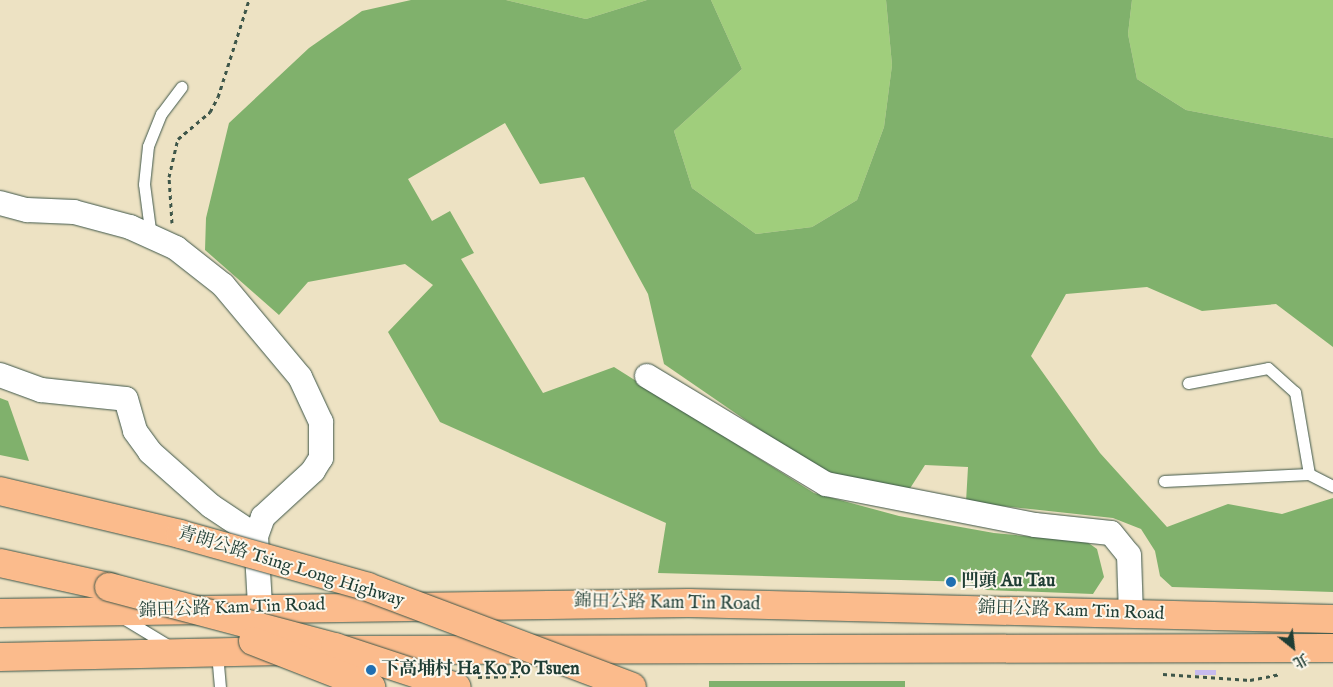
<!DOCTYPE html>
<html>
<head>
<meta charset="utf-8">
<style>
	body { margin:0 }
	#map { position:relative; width:1333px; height:687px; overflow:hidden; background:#ede2c3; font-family:"IM FELL English","Noto Serif TC",serif }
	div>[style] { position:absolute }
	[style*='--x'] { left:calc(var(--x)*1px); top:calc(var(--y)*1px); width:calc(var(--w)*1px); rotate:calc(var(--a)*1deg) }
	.green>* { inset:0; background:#a0ce7c }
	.forest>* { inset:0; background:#80b16c; transform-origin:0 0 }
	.building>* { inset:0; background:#c8bbed; transform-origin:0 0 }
	.path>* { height:3px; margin-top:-1.5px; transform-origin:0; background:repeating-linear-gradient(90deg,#3e5649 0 4px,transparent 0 8px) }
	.roads { filter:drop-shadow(0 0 1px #3e5649) drop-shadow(0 0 1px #3e5649) }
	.service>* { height:11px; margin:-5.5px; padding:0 5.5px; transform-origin:5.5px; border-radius:5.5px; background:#fff }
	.minor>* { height:24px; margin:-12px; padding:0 12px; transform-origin:12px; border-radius:12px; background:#fff }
	.primary>* { height:28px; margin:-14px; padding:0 14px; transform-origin:14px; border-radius:14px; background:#fbbb8c }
	.motorway>* { height:28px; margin:-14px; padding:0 14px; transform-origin:14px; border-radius:14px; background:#fbbb8c }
	.bridges { filter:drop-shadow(0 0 1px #3e5649) drop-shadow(0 0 1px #3e5649) }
	.motorway-bridge>* { height:28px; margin:-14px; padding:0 14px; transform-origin:14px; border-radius:14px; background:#fbbb8c }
	.dots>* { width:14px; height:14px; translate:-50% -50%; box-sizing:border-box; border:2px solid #fbf7ec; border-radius:50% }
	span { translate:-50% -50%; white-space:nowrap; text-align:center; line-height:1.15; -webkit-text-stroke:4px #fbf7ec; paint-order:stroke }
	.street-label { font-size:18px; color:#1f3d34 }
	.poi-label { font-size:18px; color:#1f3d34; font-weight:700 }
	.left { translate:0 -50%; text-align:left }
	.north { position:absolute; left:1268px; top:622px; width:50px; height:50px; -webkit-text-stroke:4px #fbf7ec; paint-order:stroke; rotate:151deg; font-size:14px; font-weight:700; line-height:20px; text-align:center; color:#1f3d34 }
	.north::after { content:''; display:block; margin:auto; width:18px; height:22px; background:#1f3d34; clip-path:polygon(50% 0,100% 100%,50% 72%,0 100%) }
</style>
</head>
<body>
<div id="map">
	<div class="green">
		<div style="clip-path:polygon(506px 0,647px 0,586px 19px)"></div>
		<div style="clip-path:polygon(711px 0,886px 0,892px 65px,884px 127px,857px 200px,812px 227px,756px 234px,692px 188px,674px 131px,742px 69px)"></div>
		<div style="clip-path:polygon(1132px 0,1333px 0,1333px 138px,1186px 110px,1137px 79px,1128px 34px)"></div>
	</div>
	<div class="forest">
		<div style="clip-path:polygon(411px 0,506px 0,586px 19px,647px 0,711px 0,742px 69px,674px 131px,692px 188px,756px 234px,812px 227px,857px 200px,884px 127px,892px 65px,886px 0,1132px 0,1128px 34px,1137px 79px,1186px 110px,1333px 138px,1333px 347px,1276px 304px,1202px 311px,1147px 287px,1066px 294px,1031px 356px,1100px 453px,1167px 527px,1228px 504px,1282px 514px,1333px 498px,1333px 592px,1172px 587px,1160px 576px,1155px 551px,1141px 529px,1113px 518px,966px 502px,968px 467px,925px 465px,909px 490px,849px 479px,811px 465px,664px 364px,648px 294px,584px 177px,540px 184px,505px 123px,408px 179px,432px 221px,450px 211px,474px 253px,461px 259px,543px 393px,614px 367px,814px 493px,899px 516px,994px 533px,1087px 542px,1097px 549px,1104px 577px,1093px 594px,986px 590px,970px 582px,658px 573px,666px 523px,440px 422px,388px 332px,433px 285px,405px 264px,308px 282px,279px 315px,205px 250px,206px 218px,229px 123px,309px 48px,362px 11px)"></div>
		<div style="clip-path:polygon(0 398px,8px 401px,29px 461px,0 455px)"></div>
		<div style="left:709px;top:681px;width:196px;height:13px"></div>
	</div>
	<div class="building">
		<div style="left:1195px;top:670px;width:21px;height:5px"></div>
	</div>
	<div class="path">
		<div style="--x:172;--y:223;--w:46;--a:-93.7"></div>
		<div style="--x:169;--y:177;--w:39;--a:-77"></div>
		<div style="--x:178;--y:139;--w:42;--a:-40.2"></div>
		<div style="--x:210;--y:112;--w:17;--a:-62"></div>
		<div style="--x:218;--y:97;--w:102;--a:-72.3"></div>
		<div style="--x:1163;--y:674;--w:87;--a:3.9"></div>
		<div style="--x:1250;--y:680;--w:31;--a:-11"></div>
		<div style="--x:478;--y:677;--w:42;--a:-1.4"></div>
	</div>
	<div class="roads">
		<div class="service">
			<div style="--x:151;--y:237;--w:53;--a:-97.5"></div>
			<div style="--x:144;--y:184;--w:38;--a:-84"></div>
			<div style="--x:148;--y:146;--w:35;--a:-68"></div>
			<div style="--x:161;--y:114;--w:34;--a:-53"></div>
			<div style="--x:1188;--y:383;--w:81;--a:-10.6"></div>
			<div style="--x:1268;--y:368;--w:36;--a:42"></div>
			<div style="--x:1295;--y:392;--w:83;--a:80.3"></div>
			<div style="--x:1164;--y:481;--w:145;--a:-2.8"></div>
			<div style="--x:1309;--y:474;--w:27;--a:27"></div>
			<div style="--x:123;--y:618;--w:56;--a:31.1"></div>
			<div style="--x:217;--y:653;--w:34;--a:85"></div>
		</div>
		<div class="minor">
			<div style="--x:0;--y:203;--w:28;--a:15"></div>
			<div style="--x:27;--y:210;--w:47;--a:2.4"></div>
			<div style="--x:74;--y:212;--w:58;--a:15"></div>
			<div style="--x:130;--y:227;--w:51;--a:24.5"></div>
			<div style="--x:176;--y:248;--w:60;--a:38.2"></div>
			<div style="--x:223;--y:285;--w:120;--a:50.1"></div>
			<div style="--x:300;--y:377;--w:50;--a:65"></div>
			<div style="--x:321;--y:422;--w:36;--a:90"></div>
			<div style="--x:321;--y:458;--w:15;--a:122"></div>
			<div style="--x:313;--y:471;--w:68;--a:137.4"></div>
			<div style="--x:263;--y:517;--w:20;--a:110"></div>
			<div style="--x:256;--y:536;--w:70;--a:86.7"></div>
			<div style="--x:0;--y:375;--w:44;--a:20.1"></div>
			<div style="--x:41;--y:390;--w:85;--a:6"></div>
			<div style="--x:126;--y:399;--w:33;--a:74"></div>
			<div style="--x:135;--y:431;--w:26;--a:54"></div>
			<div style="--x:150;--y:452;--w:81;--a:41.5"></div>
			<div style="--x:211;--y:506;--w:54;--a:33.7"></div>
			<div style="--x:647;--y:376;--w:209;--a:31.1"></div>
			<div style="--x:826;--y:484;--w:213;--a:11.1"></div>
			<div style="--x:1035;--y:525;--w:76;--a:6"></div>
			<div style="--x:1111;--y:533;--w:28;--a:51"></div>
			<div style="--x:1129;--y:555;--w:59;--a:88.1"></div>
		</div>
		<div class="primary">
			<div style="--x:0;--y:613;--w:689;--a:-0.83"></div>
			<div style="--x:689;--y:603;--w:644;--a:1.42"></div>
			<div style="--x:350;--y:650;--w:983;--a:-0.12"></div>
			<div style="--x:0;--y:657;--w:282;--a:-1.2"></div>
		</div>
		<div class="motorway">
			<div style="--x:0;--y:563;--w:112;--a:12.4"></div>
		</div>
	</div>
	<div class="bridges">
		<div class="motorway-bridge">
			<div style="--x:0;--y:491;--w:185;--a:13.4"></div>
			<div style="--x:180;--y:534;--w:195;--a:15.7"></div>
			<div style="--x:368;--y:587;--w:282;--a:20.7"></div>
			<div style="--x:109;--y:587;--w:234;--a:14.9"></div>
			<div style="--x:335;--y:647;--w:128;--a:18.2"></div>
			<div style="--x:253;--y:641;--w:127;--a:21.3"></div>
		</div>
	</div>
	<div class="dots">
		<div style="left:951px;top:582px;background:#1f6fb2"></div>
		<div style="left:371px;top:670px;background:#1f6fb2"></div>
	</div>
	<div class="street-label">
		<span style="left:291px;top:568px;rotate:17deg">青朗公路 Tsing Long Highway</span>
		<span style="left:667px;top:604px;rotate:1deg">錦田公路 Kam Tin Road</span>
		<span style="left:232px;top:609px;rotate:-2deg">錦田公路 Kam Tin Road</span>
		<span style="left:1071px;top:612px;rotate:2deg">錦田公路 Kam Tin Road</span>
	</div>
	<div class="poi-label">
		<span class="left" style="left:961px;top:582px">凹頭 Au Tau</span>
		<span class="left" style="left:381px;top:670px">下高埔村 Ha Ko Po Tsuen</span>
	</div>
	<div class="north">北</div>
</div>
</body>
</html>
